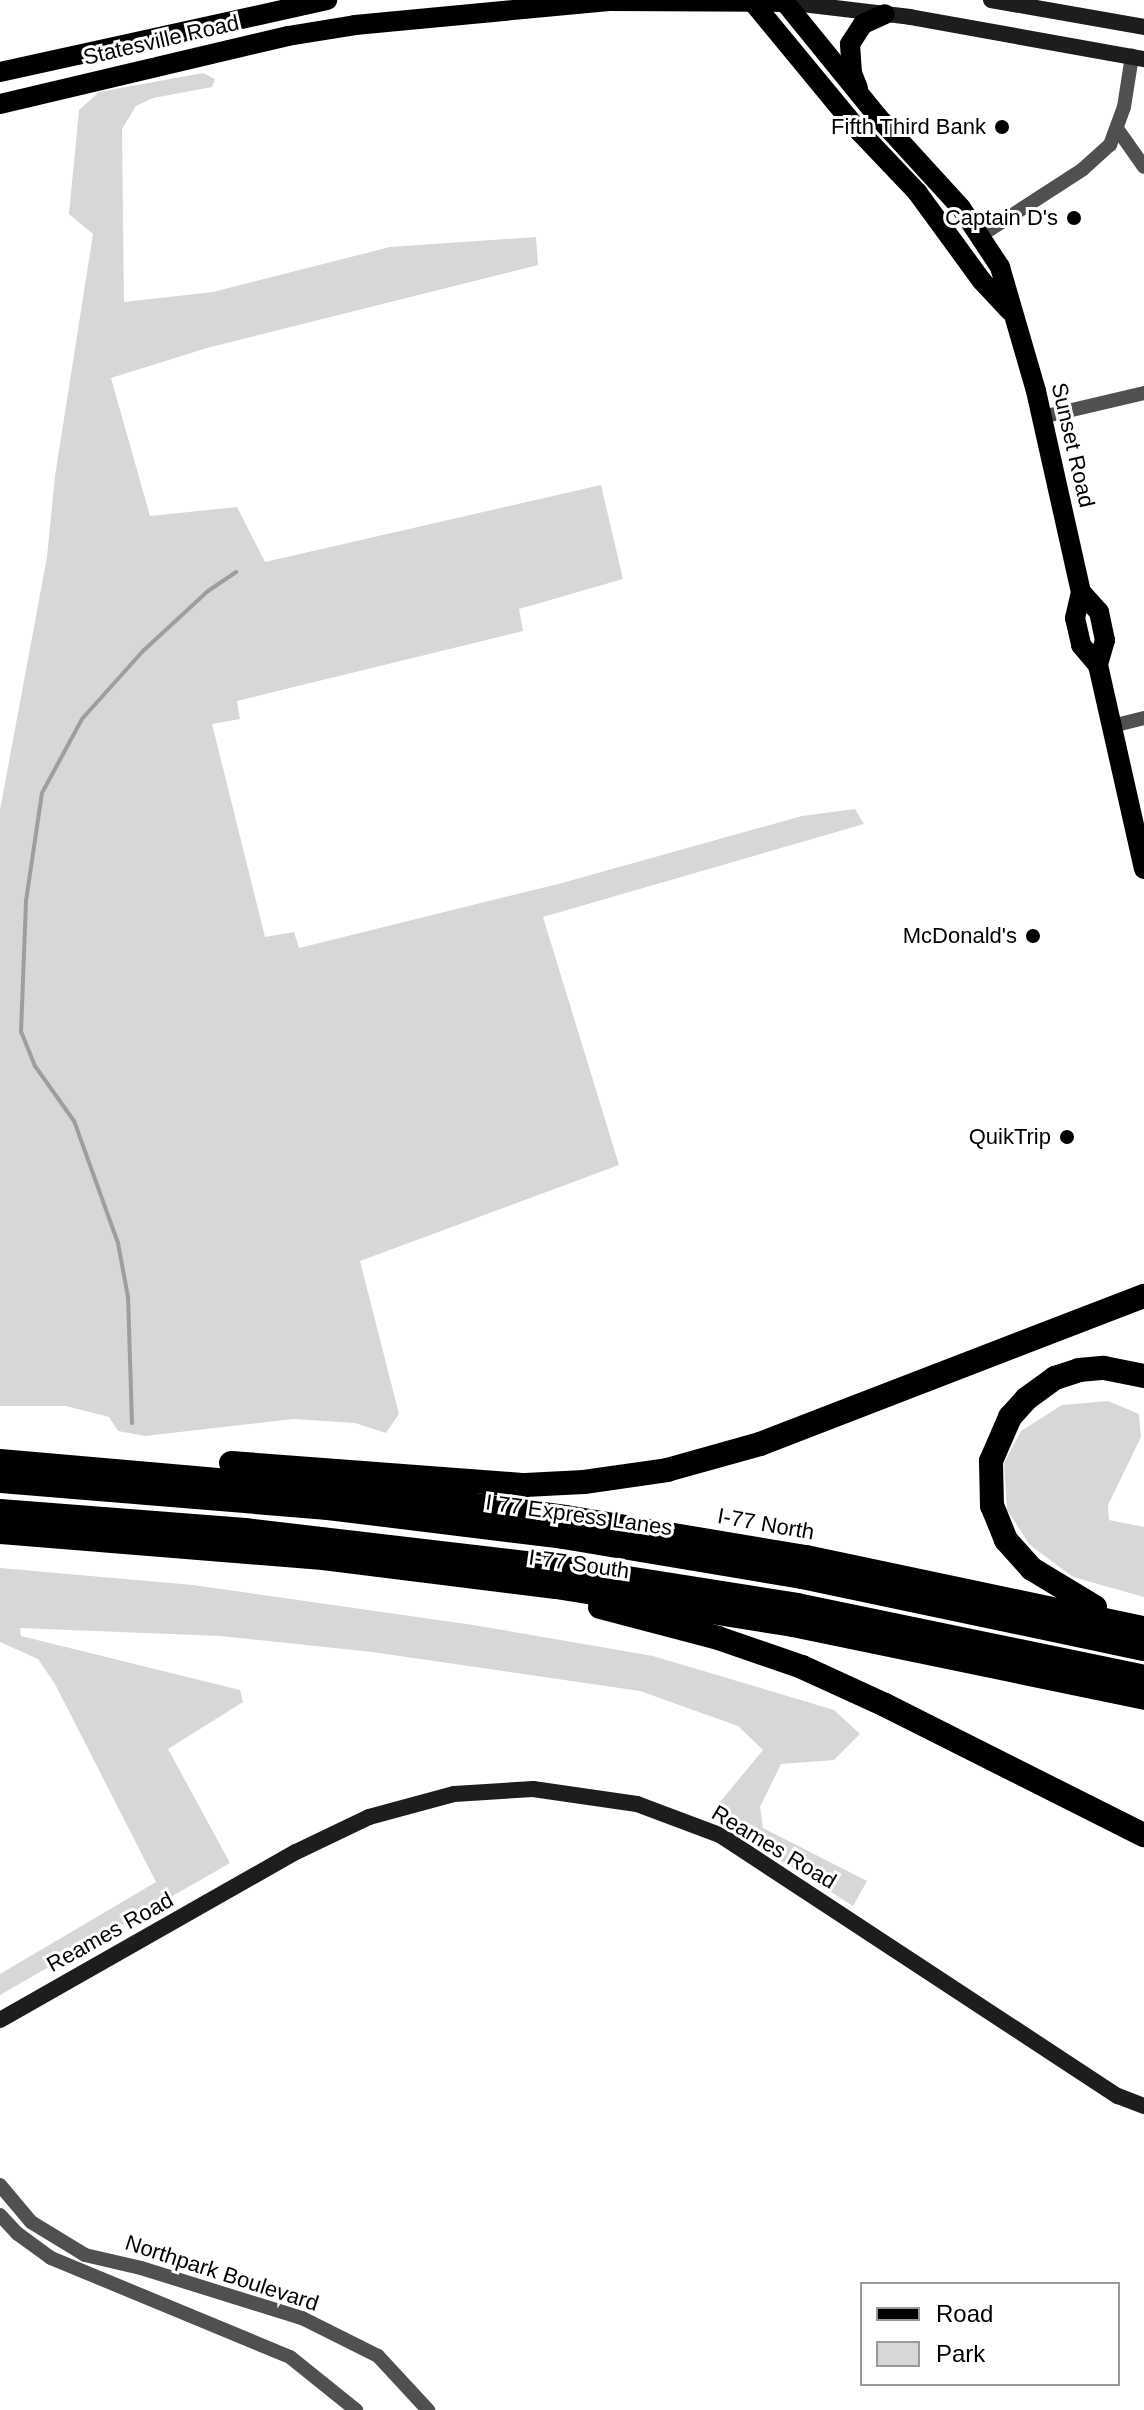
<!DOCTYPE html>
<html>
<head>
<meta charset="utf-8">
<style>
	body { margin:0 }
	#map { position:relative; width:1144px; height:2410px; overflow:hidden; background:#fff; font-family:Arial,sans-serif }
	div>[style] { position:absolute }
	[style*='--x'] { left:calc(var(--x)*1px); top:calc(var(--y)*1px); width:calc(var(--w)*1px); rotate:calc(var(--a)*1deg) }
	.green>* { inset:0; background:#d7d7d7 }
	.stream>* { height:4px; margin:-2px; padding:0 2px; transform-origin:2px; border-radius:2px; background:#9e9e9e }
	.minor>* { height:14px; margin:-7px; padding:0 7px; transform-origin:7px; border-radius:7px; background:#505050 }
	.secondary>* { height:16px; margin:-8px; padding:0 8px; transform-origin:8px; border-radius:8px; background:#1d1d1d }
	.primary>* { height:20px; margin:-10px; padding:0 10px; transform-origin:10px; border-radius:10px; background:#000 }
	.motorway>* { height:24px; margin:-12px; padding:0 12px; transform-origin:12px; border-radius:12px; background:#000 }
	.dots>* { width:22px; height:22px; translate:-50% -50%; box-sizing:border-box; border:4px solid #fff; border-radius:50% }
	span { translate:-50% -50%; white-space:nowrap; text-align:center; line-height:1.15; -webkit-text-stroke:6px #fff; paint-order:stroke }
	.street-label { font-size:22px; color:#000 }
	.poi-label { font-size:22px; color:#000 }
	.right { translate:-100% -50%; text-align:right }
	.legend { position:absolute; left:860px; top:2282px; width:260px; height:104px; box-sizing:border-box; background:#fff; border:2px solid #999; margin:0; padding:10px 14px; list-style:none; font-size:24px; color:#000 }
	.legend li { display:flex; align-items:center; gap:16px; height:40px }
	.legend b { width:40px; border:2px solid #999 }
</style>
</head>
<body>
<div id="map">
	<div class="green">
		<div style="clip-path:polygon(203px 73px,215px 79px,212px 87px,153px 98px,136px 106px,122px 129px,124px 302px,213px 292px,390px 247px,536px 237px,538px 265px,207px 348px,111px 378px,150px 516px,237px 507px,265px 562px,601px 485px,623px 579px,519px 609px,523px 631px,237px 701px,240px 719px,212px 724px,265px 937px,294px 932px,299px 948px,562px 883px,802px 816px,855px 809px,864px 824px,543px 917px,619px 1165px,360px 1261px,399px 1414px,386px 1433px,355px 1423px,294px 1419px,145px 1436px,118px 1431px,109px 1417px,66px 1406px,0 1406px,0 810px,47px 557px,55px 476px,93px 234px,69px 214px,79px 110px,99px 92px)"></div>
		<div style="clip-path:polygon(1108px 1401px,1139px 1414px,1141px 1437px,1108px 1505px,1109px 1520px,1144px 1527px,1144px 1597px,1073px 1577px,1030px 1545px,1007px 1510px,1004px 1463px,1021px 1431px,1062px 1405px)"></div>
		<div style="clip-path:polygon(0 1568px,193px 1585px,473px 1625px,653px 1656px,834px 1710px,860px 1734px,834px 1760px,781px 1764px,760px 1807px,763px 1828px,867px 1881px,853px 1906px,723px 1824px,715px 1808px,763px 1750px,738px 1726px,640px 1691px,372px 1652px,220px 1636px,20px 1628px,21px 1636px,240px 1690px,243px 1702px,168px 1749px,230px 1863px,0 1995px,0 1974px,156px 1882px,55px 1684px,38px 1659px,0 1642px)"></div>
	</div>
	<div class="stream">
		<div style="--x:132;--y:1423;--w:126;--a:-91.8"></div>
		<div style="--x:128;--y:1297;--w:55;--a:-100.5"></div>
		<div style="--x:118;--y:1243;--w:130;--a:-109.8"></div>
		<div style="--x:74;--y:1121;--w:67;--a:-125.3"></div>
		<div style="--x:35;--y:1066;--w:37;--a:-112"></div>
		<div style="--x:21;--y:1032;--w:131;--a:-87.8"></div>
		<div style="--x:26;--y:901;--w:109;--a:-81.6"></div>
		<div style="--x:42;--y:793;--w:84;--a:-61.6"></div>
		<div style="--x:82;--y:719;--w:91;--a:-48.1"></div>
		<div style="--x:143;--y:651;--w:88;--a:-42.7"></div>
		<div style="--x:208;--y:591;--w:34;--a:-34"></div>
	</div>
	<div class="minor">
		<div style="--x:1118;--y:130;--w:45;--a:54.9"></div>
		<div style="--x:980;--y:236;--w:123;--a:-33"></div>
		<div style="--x:1083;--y:169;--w:36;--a:-42"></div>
		<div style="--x:1110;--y:145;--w:40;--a:-69.8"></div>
		<div style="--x:1124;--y:107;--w:52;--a:-81.1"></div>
		<div style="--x:1042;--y:417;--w:105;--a:-13.2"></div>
		<div style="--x:1112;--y:726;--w:33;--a:-14"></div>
		<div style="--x:0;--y:2185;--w:48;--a:50"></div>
		<div style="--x:31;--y:2222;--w:63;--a:31.4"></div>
		<div style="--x:85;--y:2255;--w:57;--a:13.1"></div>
		<div style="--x:141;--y:2268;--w:169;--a:17.3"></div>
		<div style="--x:302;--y:2318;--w:85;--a:26.6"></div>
		<div style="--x:378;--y:2356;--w:74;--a:47.2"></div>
		<div style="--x:0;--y:2215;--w:26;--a:47"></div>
		<div style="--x:18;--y:2234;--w:41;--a:36"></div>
		<div style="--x:51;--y:2258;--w:259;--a:22.5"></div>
		<div style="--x:290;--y:2357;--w:85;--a:38.8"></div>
	</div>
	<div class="secondary">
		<div style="--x:991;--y:0;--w:155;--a:10"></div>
		<div style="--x:785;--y:2;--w:126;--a:6.8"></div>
		<div style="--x:910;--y:17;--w:238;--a:10.2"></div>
		<div style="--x:0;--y:2020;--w:340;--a:-29.6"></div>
		<div style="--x:296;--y:1852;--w:81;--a:-25.6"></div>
		<div style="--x:369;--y:1817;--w:88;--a:-15.1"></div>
		<div style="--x:454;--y:1794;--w:79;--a:-3.6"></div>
		<div style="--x:533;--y:1789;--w:105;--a:8.2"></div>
		<div style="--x:637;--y:1804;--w:89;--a:20.5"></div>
		<div style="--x:720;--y:1835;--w:476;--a:33.3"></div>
		<div style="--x:1118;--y:2096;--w:28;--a:21"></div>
	</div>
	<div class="primary">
		<div style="--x:751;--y:0;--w:171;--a:50.5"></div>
		<div style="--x:860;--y:132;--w:83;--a:46.5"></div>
		<div style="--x:917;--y:192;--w:110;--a:53.9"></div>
		<div style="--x:982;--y:281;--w:41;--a:47"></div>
		<div style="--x:783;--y:0;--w:151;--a:50.9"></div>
		<div style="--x:878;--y:117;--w:123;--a:47.6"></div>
		<div style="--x:961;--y:208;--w:71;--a:56.5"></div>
		<div style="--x:1000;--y:267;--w:129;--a:73.8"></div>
		<div style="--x:1036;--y:391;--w:206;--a:77.4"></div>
		<div style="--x:1081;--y:592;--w:27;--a:103"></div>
		<div style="--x:1075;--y:618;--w:28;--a:77"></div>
		<div style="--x:1081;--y:645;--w:26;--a:50"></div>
		<div style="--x:1098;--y:665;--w:209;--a:77.3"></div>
		<div style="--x:0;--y:72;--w:335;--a:-12.4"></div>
		<div style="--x:858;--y:88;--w:16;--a:-112"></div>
		<div style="--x:852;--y:73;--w:29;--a:-94"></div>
		<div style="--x:850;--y:44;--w:24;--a:-57"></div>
		<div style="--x:863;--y:24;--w:24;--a:-24"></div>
		<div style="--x:0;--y:104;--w:296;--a:-13.3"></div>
		<div style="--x:288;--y:36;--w:68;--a:-9.3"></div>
		<div style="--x:355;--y:25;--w:255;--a:-5.4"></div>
		<div style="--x:609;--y:1;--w:176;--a:0.3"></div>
		<div style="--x:1081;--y:592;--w:27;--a:48"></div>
		<div style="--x:1099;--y:612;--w:29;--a:78"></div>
		<div style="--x:1105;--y:640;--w:26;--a:106"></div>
	</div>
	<div class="motorway">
		<div style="--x:0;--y:1461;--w:416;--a:5"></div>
		<div style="--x:414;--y:1497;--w:153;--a:7.5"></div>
		<div style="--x:566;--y:1517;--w:243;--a:9.5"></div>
		<div style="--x:806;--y:1557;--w:345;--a:11.9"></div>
		<div style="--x:231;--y:1463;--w:295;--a:4.3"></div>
		<div style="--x:525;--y:1485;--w:59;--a:-2.9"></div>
		<div style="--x:584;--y:1482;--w:84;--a:-8.2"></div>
		<div style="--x:667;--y:1470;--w:97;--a:-15.6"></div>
		<div style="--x:760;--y:1444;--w:412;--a:-21.1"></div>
		<div style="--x:0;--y:1481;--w:329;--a:4.7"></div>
		<div style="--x:328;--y:1508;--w:237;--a:7"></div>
		<div style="--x:563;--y:1537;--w:242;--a:9.5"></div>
		<div style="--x:802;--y:1577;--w:349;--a:11.9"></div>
		<div style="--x:0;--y:1511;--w:246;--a:4.4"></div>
		<div style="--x:245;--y:1530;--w:315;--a:6.7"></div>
		<div style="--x:558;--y:1567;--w:242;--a:9"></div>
		<div style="--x:797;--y:1605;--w:354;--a:11.7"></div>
		<div style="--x:0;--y:1532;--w:324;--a:4.6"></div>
		<div style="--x:323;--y:1558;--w:235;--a:7.1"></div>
		<div style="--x:556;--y:1587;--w:240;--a:9.1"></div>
		<div style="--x:793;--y:1625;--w:359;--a:11.7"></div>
		<div style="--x:600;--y:1607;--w:122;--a:14.7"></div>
		<div style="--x:718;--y:1638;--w:89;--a:19"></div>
		<div style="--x:802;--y:1667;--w:91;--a:24.6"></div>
		<div style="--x:885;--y:1705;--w:290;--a:26.7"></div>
		<div style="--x:1095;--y:1607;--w:74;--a:-148.9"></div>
		<div style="--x:1032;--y:1569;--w:39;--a:-132"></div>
		<div style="--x:1006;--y:1540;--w:37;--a:-112"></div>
		<div style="--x:992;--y:1506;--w:45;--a:-91.3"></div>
		<div style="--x:991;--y:1461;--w:48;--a:-66.6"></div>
		<div style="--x:1010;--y:1417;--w:24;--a:-48"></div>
		<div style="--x:1026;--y:1399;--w:36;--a:-36"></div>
		<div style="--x:1055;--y:1378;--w:25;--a:-18"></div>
		<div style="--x:1079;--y:1370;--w:25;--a:-5"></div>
		<div style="--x:1104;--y:1368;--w:41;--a:11.3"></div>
	</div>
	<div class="dots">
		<div style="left:1002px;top:127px;background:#000"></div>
		<div style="left:1074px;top:218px;background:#000"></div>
		<div style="left:1033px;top:936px;background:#000"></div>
		<div style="left:1067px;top:1137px;background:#000"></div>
	</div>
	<div class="street-label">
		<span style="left:161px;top:40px;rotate:-13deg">Statesville Road</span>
		<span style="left:1073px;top:445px;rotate:77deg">Sunset Road</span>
		<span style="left:579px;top:1515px;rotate:8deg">I 77 Express Lanes</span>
		<span style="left:766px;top:1524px;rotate:10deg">I-77 North</span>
		<span style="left:579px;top:1564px;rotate:8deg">I-77 South</span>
		<span style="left:774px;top:1847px;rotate:31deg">Reames Road</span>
		<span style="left:110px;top:1932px;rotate:-29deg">Reames Road</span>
		<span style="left:222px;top:2273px;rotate:18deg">Northpark Boulevard</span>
	</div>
	<div class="poi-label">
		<span class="right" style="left:986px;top:127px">Fifth Third Bank</span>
		<span class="right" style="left:1058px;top:218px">Captain D's</span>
		<span class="right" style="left:1017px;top:936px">McDonald's</span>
		<span class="right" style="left:1051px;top:1137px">QuikTrip</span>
	</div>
	<ul class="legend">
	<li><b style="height:10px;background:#000"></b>Road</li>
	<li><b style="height:22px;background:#d7d7d7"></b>Park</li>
	</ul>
</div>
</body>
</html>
